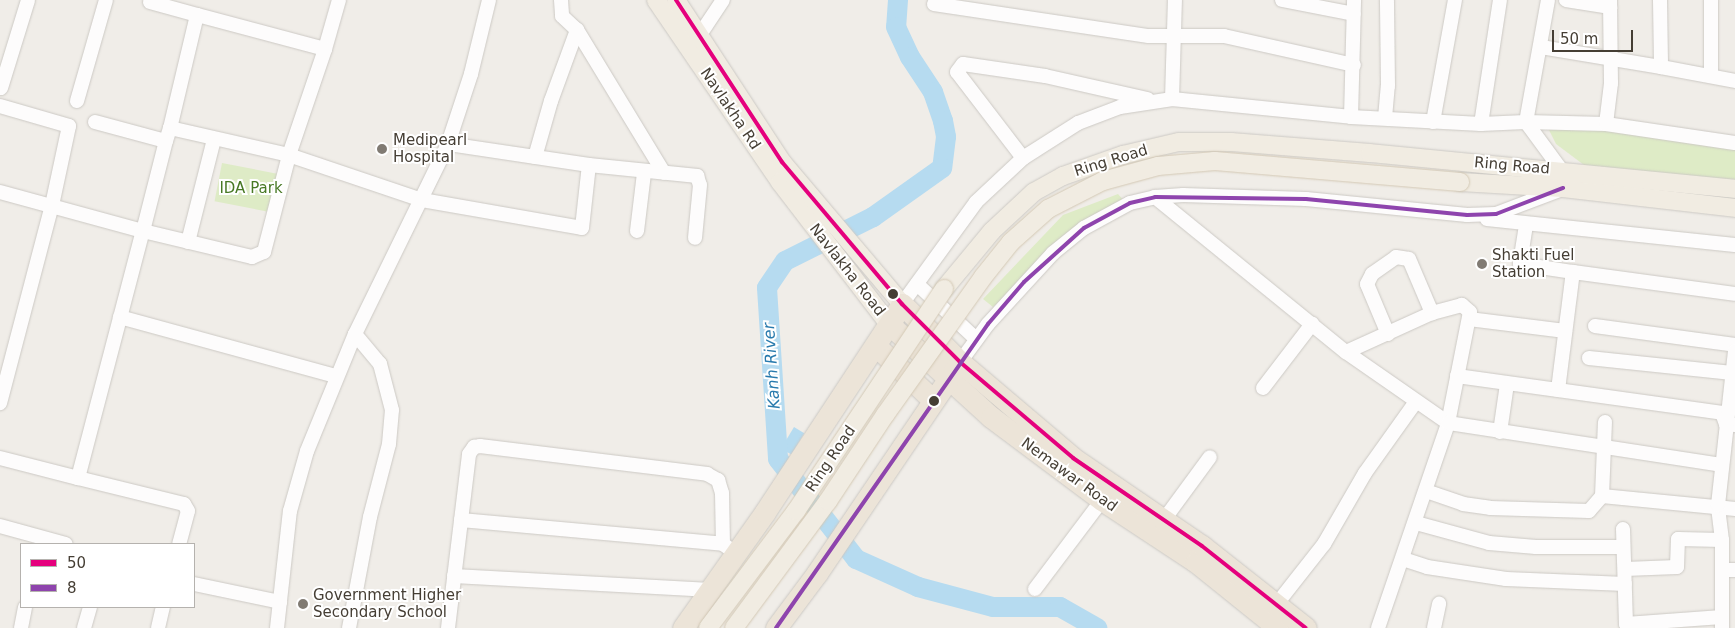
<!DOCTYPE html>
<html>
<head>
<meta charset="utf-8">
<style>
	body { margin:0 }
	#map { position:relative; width:1735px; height:628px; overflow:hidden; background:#f0ede8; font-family:"DejaVu Sans",sans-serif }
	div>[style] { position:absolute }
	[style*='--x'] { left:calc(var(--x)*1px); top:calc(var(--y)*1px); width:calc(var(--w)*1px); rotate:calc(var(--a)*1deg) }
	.green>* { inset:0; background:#deebc6; transform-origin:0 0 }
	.water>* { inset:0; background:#b6dbf0; transform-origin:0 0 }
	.river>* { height:20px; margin:-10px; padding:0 10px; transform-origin:10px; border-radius:10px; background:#b6dbf0 }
	.roads { filter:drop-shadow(0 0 1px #ccc9c4) drop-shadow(0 0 1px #ccc9c4) }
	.minor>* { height:14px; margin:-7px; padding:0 7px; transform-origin:7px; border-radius:7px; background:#fdfcfc }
	.major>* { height:18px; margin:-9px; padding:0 9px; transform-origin:9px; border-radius:9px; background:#f1ece2 }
	.highway>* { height:21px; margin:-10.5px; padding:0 10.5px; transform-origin:10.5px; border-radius:10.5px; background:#ece4d8 }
	.bridges { filter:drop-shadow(0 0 1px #d3c8b4) drop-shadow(0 0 1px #d3c8b4) }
	.major-bridge>* { height:18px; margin:-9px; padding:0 9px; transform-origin:9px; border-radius:9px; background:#f1ece2 }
	.bus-1>* { height:4px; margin:-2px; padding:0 2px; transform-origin:2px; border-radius:2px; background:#e5007d }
	.bus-2>* { height:4px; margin:-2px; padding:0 2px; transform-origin:2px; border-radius:2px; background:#8e44ad }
	.dots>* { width:14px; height:14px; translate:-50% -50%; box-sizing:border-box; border:2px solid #fff; border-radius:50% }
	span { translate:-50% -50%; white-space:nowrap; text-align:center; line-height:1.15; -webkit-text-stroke:4px #fff; paint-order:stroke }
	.street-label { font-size:15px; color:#453e34 }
	.poi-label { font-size:15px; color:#453e34 }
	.left { translate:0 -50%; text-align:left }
	.park-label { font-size:15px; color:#487925 }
	.water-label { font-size:16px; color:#287aad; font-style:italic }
	.legend { position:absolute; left:20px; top:543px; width:175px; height:65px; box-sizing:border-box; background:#fff; border:1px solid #b5b2ae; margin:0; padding:6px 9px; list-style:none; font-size:15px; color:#453e34 }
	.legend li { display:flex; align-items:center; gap:10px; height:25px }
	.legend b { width:25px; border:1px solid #b5b2ae }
	.scale { position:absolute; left:1552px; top:30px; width:81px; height:22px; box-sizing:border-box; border:2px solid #453e34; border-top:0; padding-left:6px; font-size:15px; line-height:18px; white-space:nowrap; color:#453e34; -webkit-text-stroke:4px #fff; paint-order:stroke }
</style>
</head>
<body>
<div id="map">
	<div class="green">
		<div style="clip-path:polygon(1546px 124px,1735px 143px,1735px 181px,1584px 165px,1556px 144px)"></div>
		<div style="left:222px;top:163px;width:56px;height:39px;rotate:11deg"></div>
		<div style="clip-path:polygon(1118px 194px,1126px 203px,1057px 250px,993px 307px,983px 299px,1063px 215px)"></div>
	</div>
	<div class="water">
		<div style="left:794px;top:427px;width:12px;height:25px;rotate:31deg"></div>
	</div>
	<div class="river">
		<div style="--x:898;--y:0;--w:27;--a:94"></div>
		<div style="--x:896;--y:27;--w:33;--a:65"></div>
		<div style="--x:910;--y:57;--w:42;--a:56.7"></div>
		<div style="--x:933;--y:92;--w:31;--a:71"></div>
		<div style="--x:943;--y:121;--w:16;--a:79"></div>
		<div style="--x:946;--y:137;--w:31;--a:97"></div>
		<div style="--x:942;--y:168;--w:85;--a:144.6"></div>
		<div style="--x:873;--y:217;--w:98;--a:153.4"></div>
		<div style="--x:785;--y:261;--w:32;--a:124"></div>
		<div style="--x:767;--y:288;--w:171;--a:86.3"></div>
		<div style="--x:778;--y:459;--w:127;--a:52"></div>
		<div style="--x:856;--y:559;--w:68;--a:24.3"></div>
		<div style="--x:918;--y:587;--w:78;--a:14.9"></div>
		<div style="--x:993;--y:607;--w:67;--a:0"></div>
		<div style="--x:1060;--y:607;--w:43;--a:29.6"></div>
	</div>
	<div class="roads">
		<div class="minor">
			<div style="--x:561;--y:0;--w:16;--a:86"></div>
			<div style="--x:562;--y:16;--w:21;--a:43"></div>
			<div style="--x:577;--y:30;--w:167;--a:58.7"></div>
			<div style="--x:1282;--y:0;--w:73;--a:11"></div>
			<div style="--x:1548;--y:0;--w:124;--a:100.2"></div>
			<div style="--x:1526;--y:122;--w:80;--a:1.4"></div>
			<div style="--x:1606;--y:124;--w:130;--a:8.4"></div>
			<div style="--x:1566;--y:0;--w:45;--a:9"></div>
			<div style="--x:1660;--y:0;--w:67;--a:89.1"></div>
			<div style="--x:1661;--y:67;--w:75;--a:10.7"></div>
			<div style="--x:150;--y:2;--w:49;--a:15.5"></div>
			<div style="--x:197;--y:15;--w:116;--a:103.4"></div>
			<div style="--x:934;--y:4;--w:217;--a:8.5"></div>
			<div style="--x:1149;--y:36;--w:75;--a:0"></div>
			<div style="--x:1224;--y:36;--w:133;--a:12.6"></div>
			<div style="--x:699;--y:36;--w:43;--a:-56.3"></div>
			<div style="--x:1541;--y:47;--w:122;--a:9.5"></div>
			<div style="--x:325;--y:49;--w:51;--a:-74.1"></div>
			<div style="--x:1711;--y:76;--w:76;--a:-90"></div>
			<div style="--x:1;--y:88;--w:92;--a:-72.9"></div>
			<div style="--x:1172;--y:99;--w:99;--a:-88.3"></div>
			<div style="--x:77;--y:101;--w:105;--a:-74"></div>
			<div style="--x:0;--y:106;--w:72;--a:16.2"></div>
			<div style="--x:69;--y:126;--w:81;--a:102.1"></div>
			<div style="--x:52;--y:205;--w:205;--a:104.7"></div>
			<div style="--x:1351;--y:117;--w:117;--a:-88.5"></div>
			<div style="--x:1385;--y:118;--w:32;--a:-85"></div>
			<div style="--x:1388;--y:86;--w:86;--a:-90.7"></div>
			<div style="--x:95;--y:122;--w:73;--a:15"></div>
			<div style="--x:166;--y:141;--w:14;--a:-73"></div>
			<div style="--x:170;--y:128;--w:122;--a:12.8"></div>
			<div style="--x:289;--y:155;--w:140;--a:18.7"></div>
			<div style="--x:422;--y:200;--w:162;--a:9.9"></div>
			<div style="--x:582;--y:228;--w:63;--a:-83.7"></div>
			<div style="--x:589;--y:165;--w:143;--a:-171.5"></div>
			<div style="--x:1433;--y:122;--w:124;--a:-79.8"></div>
			<div style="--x:1481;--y:124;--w:125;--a:-81.3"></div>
			<div style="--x:1606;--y:124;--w:41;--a:-83"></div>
			<div style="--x:1611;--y:83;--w:83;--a:-90.7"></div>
			<div style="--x:535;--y:157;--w:58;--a:-74.1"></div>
			<div style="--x:551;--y:101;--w:76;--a:-69.9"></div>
			<div style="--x:1023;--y:158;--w:108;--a:-127.5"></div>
			<div style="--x:957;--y:72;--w:10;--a:-53"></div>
			<div style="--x:963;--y:64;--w:83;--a:8.3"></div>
			<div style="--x:1045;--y:76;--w:105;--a:12.7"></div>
			<div style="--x:589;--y:165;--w:109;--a:5.8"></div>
			<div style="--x:697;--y:176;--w:9;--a:72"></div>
			<div style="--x:700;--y:185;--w:53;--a:95.4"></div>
			<div style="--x:0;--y:192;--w:148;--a:15.3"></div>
			<div style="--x:143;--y:231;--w:93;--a:-75.7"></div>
			<div style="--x:1155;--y:197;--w:246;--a:39.1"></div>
			<div style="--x:1346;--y:352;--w:124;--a:34.8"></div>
			<div style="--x:1448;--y:423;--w:113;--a:-78.8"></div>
			<div style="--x:1470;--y:312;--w:11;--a:-139"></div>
			<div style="--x:1462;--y:305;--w:31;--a:165"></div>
			<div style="--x:1432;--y:313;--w:94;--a:155.6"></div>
			<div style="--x:1487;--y:219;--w:249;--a:6"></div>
			<div style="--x:1526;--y:225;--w:39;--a:99"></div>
			<div style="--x:1520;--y:264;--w:54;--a:8.6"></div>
			<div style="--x:637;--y:231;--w:58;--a:-83.1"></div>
			<div style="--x:188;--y:242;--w:106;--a:-75.8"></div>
			<div style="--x:917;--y:284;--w:81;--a:43"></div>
			<div style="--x:902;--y:304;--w:126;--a:-54"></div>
			<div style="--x:976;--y:202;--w:64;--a:-43.1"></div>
			<div style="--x:1023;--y:158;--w:65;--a:-32.5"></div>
			<div style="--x:1078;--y:123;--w:45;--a:-20.9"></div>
			<div style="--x:1120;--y:107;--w:53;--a:-8.7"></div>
			<div style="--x:1172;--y:99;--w:180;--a:5.7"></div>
			<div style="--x:1351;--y:117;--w:130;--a:3.1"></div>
			<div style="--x:1481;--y:124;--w:45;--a:-2.5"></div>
			<div style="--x:1526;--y:122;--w:61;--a:53.7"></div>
			<div style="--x:120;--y:317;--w:224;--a:15.3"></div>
			<div style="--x:1469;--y:319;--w:97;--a:7.1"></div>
			<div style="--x:1595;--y:326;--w:141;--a:7.7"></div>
			<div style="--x:1388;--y:334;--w:54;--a:-112.8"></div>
			<div style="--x:1367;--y:284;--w:11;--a:-63"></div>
			<div style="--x:1372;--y:274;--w:29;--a:-35"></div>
			<div style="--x:1396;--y:257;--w:13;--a:9"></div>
			<div style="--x:1409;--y:259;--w:59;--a:66.9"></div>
			<div style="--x:1589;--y:358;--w:144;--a:6"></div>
			<div style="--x:960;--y:362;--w:47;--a:-53.6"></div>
			<div style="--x:988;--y:324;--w:96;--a:-47.5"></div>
			<div style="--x:1053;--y:253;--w:40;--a:-39"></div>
			<div style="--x:1084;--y:228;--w:52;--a:-28.5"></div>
			<div style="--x:1130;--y:203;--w:26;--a:-13"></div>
			<div style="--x:1155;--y:197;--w:28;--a:-4"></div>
			<div style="--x:1183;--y:195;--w:123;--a:1.9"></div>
			<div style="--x:1306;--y:199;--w:162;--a:5.7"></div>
			<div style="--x:1467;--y:215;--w:29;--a:-2"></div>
			<div style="--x:1496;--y:214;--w:71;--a:-20.7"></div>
			<div style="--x:1457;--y:376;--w:268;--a:7.9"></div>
			<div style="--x:1722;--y:413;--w:12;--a:70"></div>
			<div style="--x:1726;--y:424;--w:9;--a:6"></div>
			<div style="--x:1263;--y:388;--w:81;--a:-52.6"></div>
			<div style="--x:1558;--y:390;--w:119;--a:-82.8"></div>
			<div style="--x:1573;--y:272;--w:163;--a:7.7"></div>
			<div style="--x:1500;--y:432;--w:49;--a:-81.7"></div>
			<div style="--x:0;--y:458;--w:81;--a:14.4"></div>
			<div style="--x:78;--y:478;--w:255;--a:-75.3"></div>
			<div style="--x:143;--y:231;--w:112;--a:13.4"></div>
			<div style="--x:252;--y:257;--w:13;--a:-23"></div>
			<div style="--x:264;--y:252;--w:100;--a:-75.5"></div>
			<div style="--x:289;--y:155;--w:112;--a:-71.2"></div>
			<div style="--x:325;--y:49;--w:132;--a:-165.1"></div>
			<div style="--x:78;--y:478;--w:109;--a:13.8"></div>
			<div style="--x:184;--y:504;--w:8;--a:60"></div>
			<div style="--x:188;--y:511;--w:34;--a:105"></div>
			<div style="--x:1426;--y:491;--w:39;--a:19"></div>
			<div style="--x:1463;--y:504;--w:27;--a:8"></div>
			<div style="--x:1490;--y:508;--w:99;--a:1.7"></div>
			<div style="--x:1589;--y:511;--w:20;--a:-49"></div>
			<div style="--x:1602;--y:496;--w:74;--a:-87.7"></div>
			<div style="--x:1602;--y:496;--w:134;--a:5.6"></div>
			<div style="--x:461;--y:520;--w:263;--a:5.2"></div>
			<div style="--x:723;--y:544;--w:9;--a:36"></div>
			<div style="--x:1163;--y:521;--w:79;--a:-53.7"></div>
			<div style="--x:1416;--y:523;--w:76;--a:15.3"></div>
			<div style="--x:1489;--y:543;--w:47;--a:4.9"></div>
			<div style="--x:1536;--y:547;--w:87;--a:0"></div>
			<div style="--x:0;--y:526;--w:68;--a:15.3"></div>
			<div style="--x:1623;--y:529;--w:95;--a:88.2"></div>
			<div style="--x:1626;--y:624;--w:96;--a:-4.2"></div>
			<div style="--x:1403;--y:559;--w:25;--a:18"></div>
			<div style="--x:1427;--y:567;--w:80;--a:8.6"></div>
			<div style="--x:1506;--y:579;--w:119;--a:2.4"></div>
			<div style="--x:1625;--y:569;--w:52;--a:-2.2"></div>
			<div style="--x:1677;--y:567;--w:28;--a:-88"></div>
			<div style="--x:1678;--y:539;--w:44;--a:1.3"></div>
			<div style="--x:1722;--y:570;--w:13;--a:0"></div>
			<div style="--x:454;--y:576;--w:257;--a:3.1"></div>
			<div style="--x:194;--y:584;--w:88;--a:11.8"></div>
			<div style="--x:1035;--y:589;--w:111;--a:-53"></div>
			<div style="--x:1272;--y:610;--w:84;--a:-51.8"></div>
			<div style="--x:1324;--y:544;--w:82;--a:-60"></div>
			<div style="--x:1365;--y:473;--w:86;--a:-54.5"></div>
			<div style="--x:21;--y:628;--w:21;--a:-79"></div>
			<div style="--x:84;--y:628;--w:22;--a:-74"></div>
			<div style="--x:158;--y:628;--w:22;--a:-77"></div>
			<div style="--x:277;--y:628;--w:118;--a:-83.7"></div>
			<div style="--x:290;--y:511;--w:62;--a:-74.2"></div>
			<div style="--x:307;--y:451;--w:126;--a:-67.7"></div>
			<div style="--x:355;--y:334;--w:212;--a:-63.9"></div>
			<div style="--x:448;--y:144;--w:74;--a:-71.8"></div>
			<div style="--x:471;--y:74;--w:76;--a:-76.3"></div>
			<div style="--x:349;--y:628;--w:113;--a:-79.3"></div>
			<div style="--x:370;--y:517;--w:75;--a:-75.4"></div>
			<div style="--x:389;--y:444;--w:34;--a:-85"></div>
			<div style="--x:392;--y:410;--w:48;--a:-104.6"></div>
			<div style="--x:380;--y:364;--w:39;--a:-130"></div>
			<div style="--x:448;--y:628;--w:175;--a:-83.1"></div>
			<div style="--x:469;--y:454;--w:9;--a:-54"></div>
			<div style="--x:474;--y:447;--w:6;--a:-9"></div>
			<div style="--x:480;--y:446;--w:229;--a:7"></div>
			<div style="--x:707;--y:474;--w:13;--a:29"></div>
			<div style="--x:718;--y:480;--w:14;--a:73"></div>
			<div style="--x:722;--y:493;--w:51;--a:88.9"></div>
			<div style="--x:1378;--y:628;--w:217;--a:-71.1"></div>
			<div style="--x:1448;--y:423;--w:276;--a:8.7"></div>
			<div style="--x:1434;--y:628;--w:25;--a:-78"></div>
			<div style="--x:1722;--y:628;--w:88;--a:-90"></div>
			<div style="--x:1722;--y:540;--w:35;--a:-97"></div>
			<div style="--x:1718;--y:505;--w:155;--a:-83.7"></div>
		</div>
		<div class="major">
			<div style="--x:656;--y:0;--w:220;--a:55.7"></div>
			<div style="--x:780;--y:182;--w:179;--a:52.5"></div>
			<div style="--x:676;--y:0;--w:194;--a:56.8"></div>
			<div style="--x:782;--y:162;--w:186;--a:49.8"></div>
			<div style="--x:1460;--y:182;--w:103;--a:3.3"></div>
			<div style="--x:1563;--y:188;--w:173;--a:6.6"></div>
			<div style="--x:944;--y:289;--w:75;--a:-50.4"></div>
			<div style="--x:992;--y:231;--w:57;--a:-42.9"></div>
			<div style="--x:1034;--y:192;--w:33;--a:-29"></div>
			<div style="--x:1063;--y:176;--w:64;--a:-19.3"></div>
			<div style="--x:1123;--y:155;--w:57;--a:-13.1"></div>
			<div style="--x:1179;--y:142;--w:52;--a:0"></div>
			<div style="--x:1231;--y:142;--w:139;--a:4.5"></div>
			<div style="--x:1370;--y:153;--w:367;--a:5.6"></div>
		</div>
		<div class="highway">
			<div style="--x:889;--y:324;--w:138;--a:42.4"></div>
			<div style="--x:991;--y:417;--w:139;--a:36.8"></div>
			<div style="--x:1102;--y:500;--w:113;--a:33.4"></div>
			<div style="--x:1196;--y:562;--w:105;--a:38.8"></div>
			<div style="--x:876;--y:346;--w:79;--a:43.5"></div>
			<div style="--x:683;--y:628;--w:142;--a:-54.7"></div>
			<div style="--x:765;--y:512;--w:249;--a:-56.6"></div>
			<div style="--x:902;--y:304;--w:82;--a:45"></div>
			<div style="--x:960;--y:362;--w:148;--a:40.3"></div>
			<div style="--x:1073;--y:458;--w:156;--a:34.3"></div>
			<div style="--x:1202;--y:546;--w:132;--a:38.3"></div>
			<div style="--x:776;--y:628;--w:69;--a:-53.3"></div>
			<div style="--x:817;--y:573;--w:248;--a:-55.9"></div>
		</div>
	</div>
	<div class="bridges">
		<div class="major-bridge">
			<div style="--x:708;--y:628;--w:146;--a:-53.1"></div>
			<div style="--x:796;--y:511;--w:267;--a:-56.3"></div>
			<div style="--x:734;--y:628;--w:158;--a:-53.5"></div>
			<div style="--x:828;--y:501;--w:103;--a:-56.5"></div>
			<div style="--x:885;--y:415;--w:169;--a:-54.6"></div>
			<div style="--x:983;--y:277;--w:45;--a:-51.3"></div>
			<div style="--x:1011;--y:242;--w:50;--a:-41.7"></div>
			<div style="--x:1048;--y:209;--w:62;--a:-27"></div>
			<div style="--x:1103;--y:181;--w:57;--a:-15.3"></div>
			<div style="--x:1158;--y:166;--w:57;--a:-5"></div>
			<div style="--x:1215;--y:161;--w:246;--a:4.9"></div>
		</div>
	</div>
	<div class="bus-1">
		<div style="--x:676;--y:0;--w:194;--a:56.8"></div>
		<div style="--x:782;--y:162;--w:186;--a:49.8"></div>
		<div style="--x:902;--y:304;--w:82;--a:45"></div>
		<div style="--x:960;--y:362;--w:148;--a:40.3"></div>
		<div style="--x:1073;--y:458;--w:156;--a:34.3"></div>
		<div style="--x:1202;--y:546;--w:132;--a:38.3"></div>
	</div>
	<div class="bus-2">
		<div style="--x:776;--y:628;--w:371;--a:-55.1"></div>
		<div style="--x:988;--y:324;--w:55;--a:-49.4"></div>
		<div style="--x:1024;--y:282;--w:81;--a:-42"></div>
		<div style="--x:1084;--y:228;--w:52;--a:-28.5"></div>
		<div style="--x:1130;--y:203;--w:26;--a:-13"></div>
		<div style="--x:1155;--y:197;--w:151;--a:0.8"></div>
		<div style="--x:1306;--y:199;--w:162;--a:5.7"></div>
		<div style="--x:1467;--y:215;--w:29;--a:-2"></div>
		<div style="--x:1496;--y:214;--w:72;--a:-21.2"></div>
	</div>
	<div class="dots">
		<div style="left:382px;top:149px;background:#817b73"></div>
		<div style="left:1482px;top:264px;background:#817b73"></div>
		<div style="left:893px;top:294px;background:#453e34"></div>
		<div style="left:934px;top:401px;background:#453e34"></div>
		<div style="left:303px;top:604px;background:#817b73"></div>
	</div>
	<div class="street-label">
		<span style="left:730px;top:109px;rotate:56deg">Navlakha Rd</span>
		<span style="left:1111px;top:161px;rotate:-17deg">Ring Road</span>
		<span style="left:1512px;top:166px;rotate:5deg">Ring Road</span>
		<span style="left:847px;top:270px;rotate:52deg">Navlakha Road</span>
		<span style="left:831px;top:459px;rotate:-56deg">Ring Road</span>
		<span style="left:1069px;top:475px;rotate:36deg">Nemawar Road</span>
	</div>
	<div class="poi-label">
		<span class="left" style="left:393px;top:149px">Medipearl<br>Hospital</span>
		<span class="left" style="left:1492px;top:264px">Shakti Fuel<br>Station</span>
		<span class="left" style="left:313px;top:604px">Government Higher<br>Secondary School</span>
	</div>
	<div class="park-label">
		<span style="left:251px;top:189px">IDA Park</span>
	</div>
	<div class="water-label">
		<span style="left:772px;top:366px;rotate:-94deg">Kanh River</span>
	</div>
	<ul class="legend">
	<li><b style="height:6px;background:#e5007d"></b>50</li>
	<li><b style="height:6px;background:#8e44ad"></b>8</li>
	</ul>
	<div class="scale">50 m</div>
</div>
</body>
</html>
